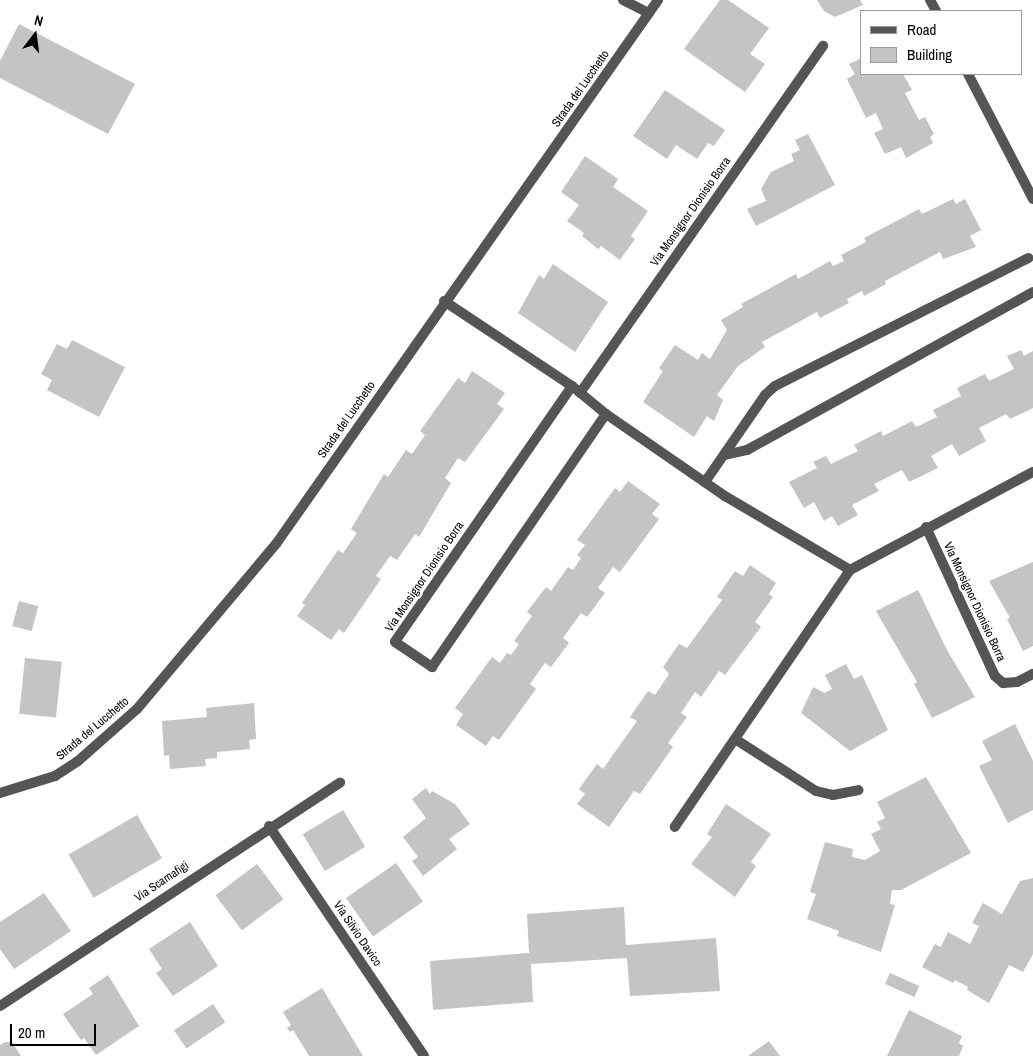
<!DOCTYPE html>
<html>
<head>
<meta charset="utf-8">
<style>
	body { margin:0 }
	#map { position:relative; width:1033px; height:1056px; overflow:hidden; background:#fff; font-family:"Archivo Narrow",sans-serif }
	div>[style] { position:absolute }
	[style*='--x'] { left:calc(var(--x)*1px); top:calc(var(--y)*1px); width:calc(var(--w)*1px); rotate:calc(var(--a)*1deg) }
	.building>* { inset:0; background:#c4c4c4; transform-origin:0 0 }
	.lane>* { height:10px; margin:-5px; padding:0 5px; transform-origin:5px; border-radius:5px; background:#555 }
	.street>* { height:10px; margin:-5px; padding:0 5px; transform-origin:5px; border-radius:5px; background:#555 }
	span { translate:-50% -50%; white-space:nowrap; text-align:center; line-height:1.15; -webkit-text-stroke:5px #fff; paint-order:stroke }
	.street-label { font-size:12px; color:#000 }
	.legend { position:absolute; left:860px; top:10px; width:162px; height:65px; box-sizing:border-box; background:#fff; border:1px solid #999; margin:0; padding:6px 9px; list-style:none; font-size:15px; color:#000 }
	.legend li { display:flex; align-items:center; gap:10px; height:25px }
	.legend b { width:25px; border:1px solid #999 }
	.north { position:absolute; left:10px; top:10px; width:50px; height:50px; -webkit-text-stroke:4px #fff; paint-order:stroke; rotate:15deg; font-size:14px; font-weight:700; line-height:20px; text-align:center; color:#000 }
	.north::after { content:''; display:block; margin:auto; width:18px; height:22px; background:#000; clip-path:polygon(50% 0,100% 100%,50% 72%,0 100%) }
	.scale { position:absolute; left:10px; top:1024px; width:86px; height:22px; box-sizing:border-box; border:2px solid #000; border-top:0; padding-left:6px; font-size:15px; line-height:18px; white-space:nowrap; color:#000; -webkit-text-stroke:4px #fff; paint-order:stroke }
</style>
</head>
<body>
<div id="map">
	<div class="building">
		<div style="clip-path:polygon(720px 0,728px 0,769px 28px,750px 54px,765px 64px,745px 92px,684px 49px)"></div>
		<div style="clip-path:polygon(817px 0,860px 0,863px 5px,835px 17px,824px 11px)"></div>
		<div style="clip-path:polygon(19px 24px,135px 84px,108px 134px,0 78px,0 61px)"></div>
		<div style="clip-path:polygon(862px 58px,862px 74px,903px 74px,912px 90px,905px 93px,919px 120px,925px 117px,934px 134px,930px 137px,933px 143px,906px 158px,901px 147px,885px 154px,874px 133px,883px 129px,876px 113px,866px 118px,847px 79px,855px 74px,849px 64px)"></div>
		<div style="clip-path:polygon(665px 90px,725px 130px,714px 146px,708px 143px,697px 159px,676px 145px,667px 159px,633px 136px)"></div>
		<div style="clip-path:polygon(808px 134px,835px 185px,756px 226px,747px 209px,766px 201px,761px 189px,771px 172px,794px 161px,791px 154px,800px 150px,795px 140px)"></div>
		<div style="clip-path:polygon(585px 156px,618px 179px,613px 187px,648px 211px,631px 236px,635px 239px,620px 260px,601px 246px,598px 249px,582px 236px,584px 233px,567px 221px,579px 205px,561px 192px)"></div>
		<div style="clip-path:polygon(953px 199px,956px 204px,965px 199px,981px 230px,970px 236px,976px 247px,943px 259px,940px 252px,885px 281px,886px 284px,864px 296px,862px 291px,847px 299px,849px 303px,820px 318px,817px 312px,762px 342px,765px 347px,738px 366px,717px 395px,723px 400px,714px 421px,707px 416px,694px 437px,643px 402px,663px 371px,659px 368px,675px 345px,698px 360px,702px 353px,710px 359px,727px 330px,721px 320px,743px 307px,741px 304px,796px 274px,798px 279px,830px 261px,833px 266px,844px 261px,841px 255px,866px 242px,864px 238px,919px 209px,922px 214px)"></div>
		<div style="clip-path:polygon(553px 264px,608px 302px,575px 352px,518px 313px,539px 275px,544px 279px)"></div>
		<div style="clip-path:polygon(72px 340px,125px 367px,99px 417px,47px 390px,52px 380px,41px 374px,57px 344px,67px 349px)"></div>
		<div style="clip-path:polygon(1021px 350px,1024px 356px,1033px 351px,1033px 408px,1010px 419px,1006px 414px,979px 428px,986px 441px,959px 456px,952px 444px,931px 456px,938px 468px,909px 482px,902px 470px,874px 484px,879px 491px,852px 505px,858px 515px,838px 526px,832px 516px,824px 521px,814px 502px,804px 508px,789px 482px,817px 468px,813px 462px,826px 456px,831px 464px,858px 451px,854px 445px,881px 431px,883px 436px,912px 421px,916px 427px,937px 417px,933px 410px,961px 396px,957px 388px,985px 374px,989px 381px,1014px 369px,1007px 356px)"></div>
		<div style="clip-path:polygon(472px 371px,505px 393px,497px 404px,504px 409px,465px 462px,458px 458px,445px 478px,451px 483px,419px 537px,415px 534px,397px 560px,390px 556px,376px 576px,381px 579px,344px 633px,339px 629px,331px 640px,297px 616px,305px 605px,302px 603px,338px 550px,343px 553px,357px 533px,351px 529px,384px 474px,388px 477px,406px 450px,412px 454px,425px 435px,420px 431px,458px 378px,465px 383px)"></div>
		<div style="clip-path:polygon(628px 481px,660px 504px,652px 514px,659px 519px,620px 572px,613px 567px,598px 588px,605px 593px,587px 617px,581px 613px,563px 638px,569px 643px,551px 667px,545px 663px,530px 684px,536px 689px,499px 740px,493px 736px,486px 746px,456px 725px,463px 714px,455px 708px,492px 657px,500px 663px,507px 653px,511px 655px,519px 644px,514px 641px,532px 616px,527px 612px,546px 587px,551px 591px,568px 567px,573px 570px,581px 558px,577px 555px,585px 545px,577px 540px,615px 488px,620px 492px)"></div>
		<div style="clip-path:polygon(1033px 562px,1033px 646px,1023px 651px,1007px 619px,1010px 618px,989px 581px)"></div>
		<div style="clip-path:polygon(750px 565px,776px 583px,769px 594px,773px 597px,755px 622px,761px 627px,725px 675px,719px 671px,701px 697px,695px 692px,681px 713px,687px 717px,668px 743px,673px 747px,640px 794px,634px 791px,609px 827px,577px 804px,585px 794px,579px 789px,597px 764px,603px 769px,637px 721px,630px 717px,648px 691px,655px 695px,669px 674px,663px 667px,679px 644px,687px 648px,722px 600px,717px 597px,735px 571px,743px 576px)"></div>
		<div style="clip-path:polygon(918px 590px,947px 650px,975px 697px,932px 718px,914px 684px,917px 682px,876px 611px)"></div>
		<div style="left:19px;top:601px;width:20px;height:26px;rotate:15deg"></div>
		<div style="left:25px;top:658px;width:37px;height:56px;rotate:6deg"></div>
		<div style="clip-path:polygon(846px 664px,854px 679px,862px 675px,888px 730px,850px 751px,801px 713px,813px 687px,825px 693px,832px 689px,825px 675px)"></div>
		<div style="clip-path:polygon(254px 703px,256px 739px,249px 740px,250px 749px,217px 752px,217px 758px,205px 759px,206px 766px,170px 769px,169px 755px,164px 756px,162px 721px,207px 717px,206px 708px)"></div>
		<div style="clip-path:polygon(1015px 724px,1033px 761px,1033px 810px,1008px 823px,979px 766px,992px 760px,982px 741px)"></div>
		<div style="clip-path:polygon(926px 777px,971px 853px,901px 890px,892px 890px,890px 904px,895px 905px,881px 952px,837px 936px,839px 931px,807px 919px,816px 894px,810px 892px,825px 842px,853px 849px,852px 857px,865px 860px,880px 851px,871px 834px,881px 829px,877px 822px,885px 818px,877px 802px)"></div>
		<div style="clip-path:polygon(426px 788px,430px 794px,432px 791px,455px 804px,470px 824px,449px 839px,457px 849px,423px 876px,412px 861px,418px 857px,403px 837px,426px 818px,412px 799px)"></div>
		<div style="clip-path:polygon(726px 804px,771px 834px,751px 862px,756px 866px,735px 897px,691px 864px,712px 837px,707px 834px)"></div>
		<div style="left:343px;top:810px;width:43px;height:47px;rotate:59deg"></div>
		<div style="left:137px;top:815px;width:50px;height:79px;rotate:60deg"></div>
		<div style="left:396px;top:863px;width:47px;height:61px;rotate:55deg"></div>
		<div style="left:257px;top:864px;width:44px;height:52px;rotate:53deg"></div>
		<div style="clip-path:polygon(1033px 878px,1033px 954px,1023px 972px,1009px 965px,989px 1003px,967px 990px,968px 987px,955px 980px,953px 983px,922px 967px,935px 944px,941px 947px,948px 932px,970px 944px,979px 926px,972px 923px,983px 903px,1002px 914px,1020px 881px)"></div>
		<div style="clip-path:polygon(44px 893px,71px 931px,14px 969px,0 949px,0 922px)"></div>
		<div style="clip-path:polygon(624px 907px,626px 945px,716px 938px,720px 991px,630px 996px,627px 958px,531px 964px,533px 1002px,433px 1010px,430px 961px,529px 953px,527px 914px)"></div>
		<div style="clip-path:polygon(190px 922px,218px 966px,173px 996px,156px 973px,162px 969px,149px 949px)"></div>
		<div style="left:890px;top:973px;width:32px;height:12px;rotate:24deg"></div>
		<div style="clip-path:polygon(108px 975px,139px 1026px,96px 1055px,84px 1038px,81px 1040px,63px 1014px,93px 994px,89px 988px)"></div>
		<div style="clip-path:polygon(322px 988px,363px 1056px,309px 1056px,293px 1030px,290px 1032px,287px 1028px,291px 1025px,283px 1012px)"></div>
		<div style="left:213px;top:1004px;width:22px;height:47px;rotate:56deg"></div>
		<div style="clip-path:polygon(909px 1010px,962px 1036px,959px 1043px,963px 1046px,959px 1056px,887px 1056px)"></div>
		<div style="clip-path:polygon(769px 1041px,780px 1056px,748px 1056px)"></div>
		<div style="clip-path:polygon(5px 1042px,12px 1042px,21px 1056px,0 1056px,0 1045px)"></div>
	</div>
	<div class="lane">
		<div style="--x:623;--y:0;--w:29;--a:27"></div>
		<div style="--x:725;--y:455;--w:23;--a:-13"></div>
		<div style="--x:747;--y:450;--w:327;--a:-28.9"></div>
		<div style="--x:735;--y:739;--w:96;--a:32.7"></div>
		<div style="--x:816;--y:791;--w:17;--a:13"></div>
		<div style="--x:833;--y:795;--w:26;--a:-11"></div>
	</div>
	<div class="street">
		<div style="--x:930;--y:0;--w:13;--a:61"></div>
		<div style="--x:968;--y:74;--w:141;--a:62.5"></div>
		<div style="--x:444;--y:301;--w:154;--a:33.6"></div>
		<div style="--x:572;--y:386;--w:44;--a:39.5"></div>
		<div style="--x:606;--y:414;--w:145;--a:34.6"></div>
		<div style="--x:725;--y:496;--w:145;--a:30.6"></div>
		<div style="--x:850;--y:570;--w:311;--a:124.3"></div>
		<div style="--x:572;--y:386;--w:311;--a:124.7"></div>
		<div style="--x:395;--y:642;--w:45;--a:34"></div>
		<div style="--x:432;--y:667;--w:307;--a:-55.5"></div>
		<div style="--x:580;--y:393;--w:424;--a:-55"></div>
		<div style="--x:705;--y:482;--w:106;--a:-55.4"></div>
		<div style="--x:765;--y:395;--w:13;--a:-42"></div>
		<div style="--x:775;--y:386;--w:284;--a:-26.8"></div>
		<div style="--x:926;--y:527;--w:164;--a:65.2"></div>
		<div style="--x:995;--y:676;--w:11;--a:41"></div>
		<div style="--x:1003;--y:683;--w:14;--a:-4"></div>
		<div style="--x:1017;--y:682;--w:18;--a:-27"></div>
		<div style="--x:850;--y:570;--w:208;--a:-28.2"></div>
		<div style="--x:0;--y:793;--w:58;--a:-17.2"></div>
		<div style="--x:55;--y:776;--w:27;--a:-33"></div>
		<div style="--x:78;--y:761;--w:79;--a:-41.4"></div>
		<div style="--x:137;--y:709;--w:216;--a:-49.9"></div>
		<div style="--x:276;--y:544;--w:665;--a:-54.92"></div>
		<div style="--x:269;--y:826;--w:277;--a:56"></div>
		<div style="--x:0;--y:1006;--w:407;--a:-33.3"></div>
	</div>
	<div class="street-label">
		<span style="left:581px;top:89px;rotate:-55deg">Strada del Lucchetto</span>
		<span style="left:691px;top:212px;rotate:-55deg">Via Monsignor Dionisio Borra</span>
		<span style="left:347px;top:420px;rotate:-55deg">Strada del Lucchetto</span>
		<span style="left:425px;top:577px;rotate:-56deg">Via Monsignor Dionisio Borra</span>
		<span style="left:974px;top:602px;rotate:65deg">Via Monsignor Dionisio Borra</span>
		<span style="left:93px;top:729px;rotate:-40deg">Strada del Lucchetto</span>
		<span style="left:162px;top:882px;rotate:-34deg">Via Scarnafigi</span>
		<span style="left:357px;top:934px;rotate:56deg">Via Silvio Davico</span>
	</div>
	<ul class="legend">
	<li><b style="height:6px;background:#555"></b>Road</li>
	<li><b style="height:14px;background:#c4c4c4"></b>Building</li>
	</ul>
	<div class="north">N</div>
	<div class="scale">20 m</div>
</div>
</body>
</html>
